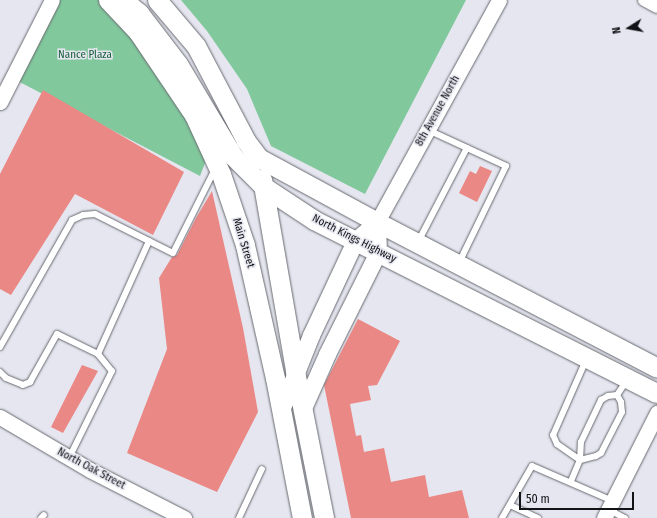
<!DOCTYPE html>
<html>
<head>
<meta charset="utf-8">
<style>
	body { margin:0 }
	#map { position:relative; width:657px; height:518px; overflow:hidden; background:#e5e6ef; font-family:"Fira Sans Condensed",sans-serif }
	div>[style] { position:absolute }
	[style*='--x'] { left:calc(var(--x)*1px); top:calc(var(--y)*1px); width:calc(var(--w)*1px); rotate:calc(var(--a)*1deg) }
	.green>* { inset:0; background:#82c89d }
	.building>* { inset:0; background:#ea8885 }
	.roads { filter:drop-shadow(0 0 1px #676970) drop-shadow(0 0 1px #676970) }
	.service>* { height:6px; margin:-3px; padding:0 3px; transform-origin:3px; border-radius:3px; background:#fff }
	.minor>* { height:12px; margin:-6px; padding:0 6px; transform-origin:6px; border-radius:6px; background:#fff }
	.tertiary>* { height:15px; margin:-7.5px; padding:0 7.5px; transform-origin:7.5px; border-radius:7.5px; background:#fff }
	.secondary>* { height:17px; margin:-8.5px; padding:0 8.5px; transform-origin:8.5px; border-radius:8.5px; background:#fff }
	.primary>* { height:19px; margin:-9.5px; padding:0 9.5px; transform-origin:9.5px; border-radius:9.5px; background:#fff }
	span { translate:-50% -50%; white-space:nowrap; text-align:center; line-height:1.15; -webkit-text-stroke:3px #e5e6ef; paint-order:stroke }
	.park-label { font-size:11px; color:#165d39 }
	.street-label { font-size:11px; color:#121316 }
	.north { position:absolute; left:609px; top:8px; width:40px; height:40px; -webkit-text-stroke:3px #e5e6ef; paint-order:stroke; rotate:259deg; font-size:11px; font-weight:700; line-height:16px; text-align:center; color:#121316 }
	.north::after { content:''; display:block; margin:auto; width:14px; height:18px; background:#121316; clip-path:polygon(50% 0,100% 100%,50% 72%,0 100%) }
	.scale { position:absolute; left:519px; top:492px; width:115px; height:18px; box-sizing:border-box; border:2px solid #121316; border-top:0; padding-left:5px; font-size:12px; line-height:14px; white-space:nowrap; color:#121316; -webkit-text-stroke:3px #e5e6ef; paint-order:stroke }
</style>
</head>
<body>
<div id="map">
	<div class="green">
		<div style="clip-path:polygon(52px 0,108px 0,210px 150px,200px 176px,12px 78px)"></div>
		<div style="clip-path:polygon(181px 0,466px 0,365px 194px,271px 146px,247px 89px,207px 31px)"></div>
	</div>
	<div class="building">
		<div style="clip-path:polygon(43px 90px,184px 172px,153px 235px,75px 194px,11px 295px,0 289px,0 174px)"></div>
		<div style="clip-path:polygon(480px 166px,492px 171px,477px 202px,459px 193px,470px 171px,476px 174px)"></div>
		<div style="clip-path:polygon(212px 191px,243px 328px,258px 412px,217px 492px,127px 453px,167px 349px,159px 278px,172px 257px,177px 255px,196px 218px)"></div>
		<div style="clip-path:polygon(358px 319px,400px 341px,377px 385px,368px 386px,371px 400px,350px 404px,356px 436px,361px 435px,364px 452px,384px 448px,391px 482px,425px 475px,429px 497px,462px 490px,469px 518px,351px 518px,324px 385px)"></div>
		<div style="clip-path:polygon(82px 365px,98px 371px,63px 433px,51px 427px)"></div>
	</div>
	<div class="roads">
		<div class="service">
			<div style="--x:428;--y:130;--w:43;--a:24.8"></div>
			<div style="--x:418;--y:242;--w:106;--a:-62.5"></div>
			<div style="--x:467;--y:148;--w:43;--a:24.8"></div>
			<div style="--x:506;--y:166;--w:108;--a:115.9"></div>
			<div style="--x:0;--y:347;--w:146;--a:-60.4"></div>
			<div style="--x:72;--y:220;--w:12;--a:-24"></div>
			<div style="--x:83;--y:215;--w:12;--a:-5"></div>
			<div style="--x:95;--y:214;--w:87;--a:26.6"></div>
			<div style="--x:173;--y:253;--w:94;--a:-63.4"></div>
			<div style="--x:98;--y:354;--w:124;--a:-65.7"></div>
			<div style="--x:586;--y:360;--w:82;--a:113.7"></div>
			<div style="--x:553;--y:435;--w:10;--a:66"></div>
			<div style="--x:557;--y:444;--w:28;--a:35"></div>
			<div style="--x:580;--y:460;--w:16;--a:-14"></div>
			<div style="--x:596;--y:456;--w:6;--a:-31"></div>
			<div style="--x:601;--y:453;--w:46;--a:-62.9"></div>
			<div style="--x:622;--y:412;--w:10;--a:-96"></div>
			<div style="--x:621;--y:402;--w:8;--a:-120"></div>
			<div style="--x:0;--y:372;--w:8;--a:45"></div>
			<div style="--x:6;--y:378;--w:18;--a:22"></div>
			<div style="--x:23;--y:385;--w:8;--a:-23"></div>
			<div style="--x:30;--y:382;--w:55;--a:-60.6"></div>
			<div style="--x:57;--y:334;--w:46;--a:26"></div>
			<div style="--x:98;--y:354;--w:22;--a:51"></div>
			<div style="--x:112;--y:371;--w:97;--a:116.3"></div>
			<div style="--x:617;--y:395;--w:18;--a:-56"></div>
			<div style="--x:571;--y:481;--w:23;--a:-67"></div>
			<div style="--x:580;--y:460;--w:18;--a:-87"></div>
			<div style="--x:581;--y:442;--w:47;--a:-64.5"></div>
			<div style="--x:601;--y:400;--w:8;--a:-30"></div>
			<div style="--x:608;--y:396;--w:9;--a:-6"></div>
			<div style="--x:510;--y:505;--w:31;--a:25"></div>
			<div style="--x:609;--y:510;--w:18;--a:27"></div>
			<div style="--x:41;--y:518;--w:4;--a:-45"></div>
			<div style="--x:239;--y:518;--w:54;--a:-64.9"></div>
			<div style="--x:502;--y:518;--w:60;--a:-60"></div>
			<div style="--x:532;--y:466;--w:88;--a:23.4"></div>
		</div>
		<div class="minor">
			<div style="--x:644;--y:0;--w:15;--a:28"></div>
		</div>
		<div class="tertiary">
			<div style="--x:0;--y:102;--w:114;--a:-63"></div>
			<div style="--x:377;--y:222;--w:253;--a:-61.2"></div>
			<div style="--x:0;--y:417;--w:104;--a:30.5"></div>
			<div style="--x:90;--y:470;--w:106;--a:27.1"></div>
			<div style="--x:604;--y:518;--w:118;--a:-63.2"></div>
		</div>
		<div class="secondary">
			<div style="--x:303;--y:408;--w:59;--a:-66"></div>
			<div style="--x:327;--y:354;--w:114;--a:-63.4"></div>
			<div style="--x:378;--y:252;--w:30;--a:-92"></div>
			<div style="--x:281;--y:410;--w:81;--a:-68.2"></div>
			<div style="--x:311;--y:335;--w:104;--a:-64.9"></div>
			<div style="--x:355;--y:241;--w:29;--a:-41"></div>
		</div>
		<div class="primary">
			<div style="--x:108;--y:0;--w:44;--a:46.8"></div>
			<div style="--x:138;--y:32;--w:100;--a:56"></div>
			<div style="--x:194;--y:115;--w:65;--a:65.4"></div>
			<div style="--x:221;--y:174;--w:75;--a:71.3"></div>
			<div style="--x:245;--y:245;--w:136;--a:77.3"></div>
			<div style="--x:275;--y:378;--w:143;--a:79.1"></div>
			<div style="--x:123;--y:0;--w:21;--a:39"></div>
			<div style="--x:139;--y:13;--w:64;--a:52.6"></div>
			<div style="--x:178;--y:64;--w:107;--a:59.1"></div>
			<div style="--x:233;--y:156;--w:44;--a:45"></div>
			<div style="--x:264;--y:187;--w:60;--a:33.4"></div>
			<div style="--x:314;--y:220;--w:384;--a:26.8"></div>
			<div style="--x:157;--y:0;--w:60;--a:49.7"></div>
			<div style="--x:196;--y:46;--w:107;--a:62.2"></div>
			<div style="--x:246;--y:141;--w:21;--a:53"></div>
			<div style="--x:259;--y:158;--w:134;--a:28.5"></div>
			<div style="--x:377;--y:222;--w:316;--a:27.5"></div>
			<div style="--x:262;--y:179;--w:195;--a:80.2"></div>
			<div style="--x:295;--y:371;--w:150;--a:78.8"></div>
		</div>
	</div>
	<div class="park-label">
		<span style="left:85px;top:55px">Nance Plaza</span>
	</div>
	<div class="street-label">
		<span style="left:438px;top:111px;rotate:-61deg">8th Avenue North</span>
		<span style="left:354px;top:239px;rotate:27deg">North Kings Highway</span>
		<span style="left:243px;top:243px;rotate:73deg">Main Street</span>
		<span style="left:91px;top:469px;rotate:28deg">North Oak Street</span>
	</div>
	<div class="north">N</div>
	<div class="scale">50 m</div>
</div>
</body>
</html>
